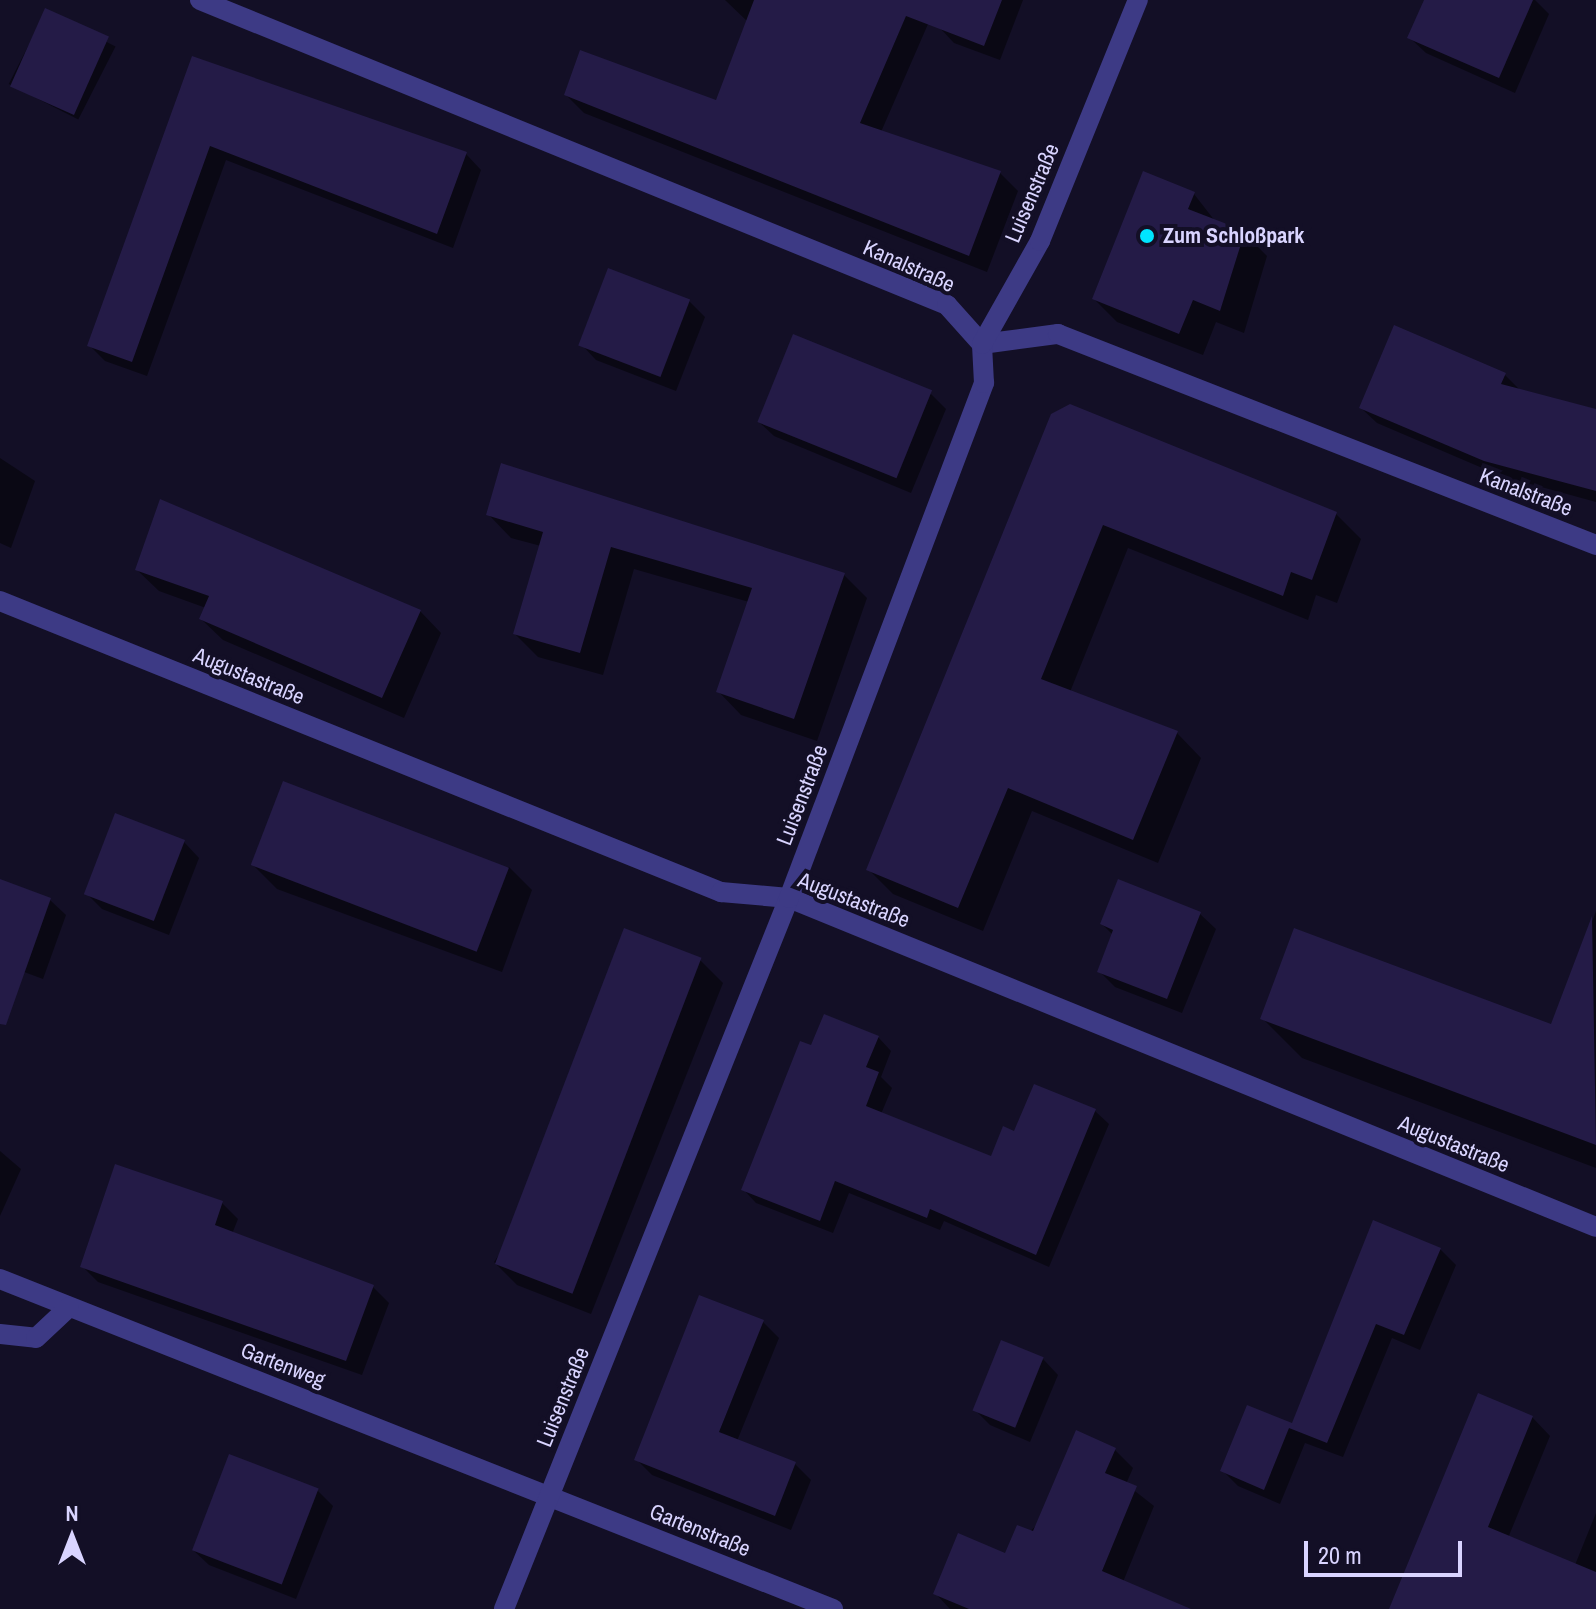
<!DOCTYPE html>
<html>
<head>
<meta charset="utf-8">
<style>
	body { margin:0 }
	#map { position:relative; width:1596px; height:1609px; overflow:hidden; background:#130f26; font-family:"Archivo Narrow",sans-serif }
	div>[style] { position:absolute }
	[style*='--x'] { left:calc(var(--x)*1px); top:calc(var(--y)*1px); width:calc(var(--w)*1px); rotate:calc(var(--a)*1deg) }
	.shadow>* { inset:0; background:#0007; transform-origin:0 0 }
	.building>* { inset:0; background:#241b47; transform-origin:0 0 }
	.minor>* { height:20px; margin:-10px; padding:0 10px; transform-origin:10px; border-radius:10px; background:#3d3a85 }
	.dots>* { width:22px; height:22px; translate:-50% -50%; box-sizing:border-box; border:4px solid #130f26; border-radius:50% }
	span { translate:-50% -50%; white-space:nowrap; text-align:center; line-height:1.15; -webkit-text-stroke:8px #130f26; paint-order:stroke }
	.street-label { font-size:22px; color:#d9d4ff }
	.poi-label { font-size:22px; color:#d9d4ff; font-weight:700 }
	.left { translate:0 -50%; text-align:left }
	.north { position:absolute; left:32px; top:1497px; width:80px; height:80px; -webkit-text-stroke:6px #130f26; paint-order:stroke; rotate:0deg; font-size:22px; font-weight:700; line-height:32px; text-align:center; color:#d9d4ff }
	.north::after { content:''; display:block; margin:auto; width:28px; height:36px; background:#d9d4ff; clip-path:polygon(50% 0,100% 100%,50% 72%,0 100%) }
	.scale { position:absolute; left:1304px; top:1541px; width:158px; height:36px; box-sizing:border-box; border:4px solid #d9d4ff; border-top:0; padding-left:10px; font-size:24px; line-height:28px; white-space:nowrap; color:#d9d4ff; -webkit-text-stroke:6px #130f26; paint-order:stroke }
</style>
</head>
<body>
<div id="map">
	<div class="shadow">
		<div style="clip-path:polygon(927px 0,935px 8px,881px 132px,1000px 173px,1018px 191px,987px 272px,584px 113px,566px 95px,717px 102px,748px 22px,725px 0)"></div>
		<div style="clip-path:polygon(949px 0,1023px 0,1000px 60px,954px 43px,939px 27px)"></div>
		<div style="clip-path:polygon(1426px 0,1535px 0,1549px 14px,1515px 93px,1426px 53px,1410px 38px)"></div>
		<div style="left:46px;top:11px;width:78px;height:82px;rotate:27deg"></div>
		<div style="clip-path:polygon(194px 58px,466px 154px,481px 170px,453px 248px,226px 160px,147px 376px,105px 361px,89px 345px)"></div>
		<div style="clip-path:polygon(1194px 194px,1215px 221px,1244px 233px,1267px 256px,1244px 333px,1216px 322px,1203px 355px,1117px 322px,1094px 299px)"></div>
		<div style="clip-path:polygon(689px 301px,705px 317px,676px 391px,596px 360px,581px 344px)"></div>
		<div style="clip-path:polygon(1505px 375px,1521px 391px,1596px 412px,1596px 502px,1501px 476px,1377px 423px,1361px 408px)"></div>
		<div style="clip-path:polygon(930px 393px,946px 409px,911px 493px,774px 436px,758px 421px)"></div>
		<div style="clip-path:polygon(1070px 407px,1336px 514px,1361px 539px,1337px 603px,1316px 595px,1308px 620px,1128px 548px,1070px 692px,1177px 733px,1201px 758px,1158px 863px,1032px 811px,983px 931px,893px 894px,868px 869px)"></div>
		<div style="clip-path:polygon(0 458px,35px 481px,11px 548px,0 543px)"></div>
		<div style="clip-path:polygon(488px 514px,844px 575px,867px 598px,817px 741px,741px 715px,718px 691px,749px 602px,634px 569px,603px 675px,538px 657px,515px 634px,541px 546px,511px 538px)"></div>
		<div style="clip-path:polygon(137px 570px,420px 611px,441px 633px,404px 718px,223px 640px,201px 619px,206px 608px,159px 591px)"></div>
		<div style="clip-path:polygon(184px 842px,199px 858px,169px 935px,102px 909px,86px 893px)"></div>
		<div style="clip-path:polygon(254px 866px,509px 867px,532px 890px,502px 972px,277px 889px)"></div>
		<div style="clip-path:polygon(0 882px,50px 900px,66px 915px,43px 979px,0 963px)"></div>
		<div style="clip-path:polygon(1596px 911px,1596px 1168px,1302px 1058px,1262px 1018px,1553px 1026px)"></div>
		<div style="clip-path:polygon(1200px 914px,1216px 929px,1182px 1013px,1115px 987px,1099px 971px,1113px 935px,1102px 924px)"></div>
		<div style="clip-path:polygon(700px 960px,723px 983px,591px 1314px,517px 1285px,494px 1262px)"></div>
		<div style="clip-path:polygon(878px 1037px,891px 1051px,881px 1077px,892px 1088px,881px 1114px,992px 1158px,1016px 1134px,1035px 1086px,1095px 1111px,1109px 1124px,1049px 1267px,944px 1221px,940px 1230px,849px 1193px,833px 1233px,756px 1203px,743px 1189px,812px 1048px)"></div>
		<div style="clip-path:polygon(0 1151px,21px 1169px,0 1216px)"></div>
		<div style="clip-path:polygon(222px 1203px,238px 1219px,232px 1234px,373px 1287px,389px 1303px,362px 1375px,98px 1282px,82px 1266px)"></div>
		<div style="clip-path:polygon(1374px 1222px,1440px 1249px,1456px 1265px,1420px 1350px,1392px 1338px,1343px 1457px,1305px 1443px,1280px 1504px,1238px 1486px,1223px 1471px,1293px 1426px)"></div>
		<div style="clip-path:polygon(763px 1322px,779px 1338px,737px 1441px,795px 1464px,811px 1480px,791px 1530px,652px 1475px,636px 1459px)"></div>
		<div style="clip-path:polygon(1043px 1359px,1058px 1375px,1030px 1442px,990px 1425px,974px 1409px)"></div>
		<div style="clip-path:polygon(1532px 1417px,1550px 1436px,1508px 1538px,1575px 1565px,1596px 1513px,1596px 1609px,1390px 1609px)"></div>
		<div style="clip-path:polygon(1114px 1449px,1133px 1468px,1126px 1484px,1154px 1506px,1123px 1582px,1187px 1609px,950px 1609px,935px 1593px,1006px 1555px)"></div>
		<div style="clip-path:polygon(317px 1490px,333px 1506px,296px 1599px,209px 1565px,193px 1550px)"></div>
	</div>
	<div class="building">
		<div style="clip-path:polygon(754px 0,1002px 0,984px 46px,906px 16px,860px 123px,1001px 171px,969px 256px,564px 95px,580px 50px,716px 100px)"></div>
		<div style="clip-path:polygon(1424px 0,1533px 0,1499px 78px,1407px 38px)"></div>
		<div style="left:45px;top:8px;width:70px;height:86px;rotate:24deg"></div>
		<div style="clip-path:polygon(192px 56px,467px 152px,437px 234px,210px 146px,132px 362px,87px 346px)"></div>
		<div style="clip-path:polygon(1143px 171px,1195px 192px,1188px 209px,1245px 231px,1220px 311px,1193px 300px,1179px 334px,1092px 299px)"></div>
		<div style="left:608px;top:268px;width:88px;height:83px;rotate:21deg"></div>
		<div style="clip-path:polygon(1394px 325px,1506px 373px,1501px 384px,1596px 409px,1596px 491px,1484px 461px,1359px 408px)"></div>
		<div style="left:793px;top:334px;width:150px;height:95px;rotate:22deg"></div>
		<div style="clip-path:polygon(1070px 404px,1337px 512px,1312px 580px,1291px 572px,1283px 596px,1103px 525px,1041px 679px,1178px 731px,1133px 840px,1008px 788px,958px 908px,866px 870px,1051px 414px)"></div>
		<div style="clip-path:polygon(501px 463px,845px 573px,794px 719px,716px 692px,752px 588px,611px 547px,580px 653px,513px 634px,543px 532px,486px 515px)"></div>
		<div style="clip-path:polygon(160px 499px,421px 610px,382px 698px,199px 619px,209px 596px,135px 570px)"></div>
		<div style="left:283px;top:781px;width:242px;height:90px;rotate:21deg"></div>
		<div style="left:115px;top:813px;width:75px;height:87px;rotate:21deg"></div>
		<div style="clip-path:polygon(0 879px,51px 898px,6px 1025px,0 1024px)"></div>
		<div style="clip-path:polygon(1118px 879px,1201px 912px,1167px 999px,1097px 972px,1113px 930px,1100px 924px)"></div>
		<div style="clip-path:polygon(1592px 916px,1596px 1145px,1260px 1019px,1294px 928px,1551px 1024px)"></div>
		<div style="left:624px;top:928px;width:83px;height:360px;rotate:21deg"></div>
		<div style="clip-path:polygon(824px 1014px,879px 1036px,866px 1067px,879px 1072px,866px 1106px,991px 1156px,1003px 1126px,1014px 1131px,1034px 1084px,1096px 1109px,1036px 1255px,930px 1209px,927px 1218px,835px 1181px,820px 1221px,741px 1190px,800px 1041px,811px 1045px)"></div>
		<div style="clip-path:polygon(115px 1164px,223px 1201px,215px 1225px,374px 1285px,346px 1361px,80px 1267px)"></div>
		<div style="clip-path:polygon(1373px 1220px,1441px 1248px,1404px 1335px,1376px 1324px,1327px 1443px,1289px 1428px,1264px 1490px,1220px 1471px,1247px 1405px,1292px 1423px)"></div>
		<div style="clip-path:polygon(699px 1295px,764px 1320px,719px 1432px,796px 1462px,775px 1516px,634px 1460px)"></div>
		<div style="left:1001px;top:1340px;width:46px;height:76px;rotate:22deg"></div>
		<div style="clip-path:polygon(1478px 1393px,1533px 1416px,1488px 1527px,1596px 1572px,1596px 1609px,1389px 1609px)"></div>
		<div style="clip-path:polygon(1076px 1430px,1116px 1448px,1105px 1473px,1137px 1486px,1102px 1571px,1191px 1609px,969px 1609px,933px 1594px,958px 1533px,1005px 1553px,1017px 1525px,1033px 1531px)"></div>
		<div style="left:229px;top:1454px;width:96px;height:103px;rotate:21deg"></div>
	</div>
	<div class="minor">
		<div style="--x:200;--y:0;--w:807;--a:22.21"></div>
		<div style="--x:947;--y:305;--w:52;--a:48.1"></div>
		<div style="--x:982;--y:344;--w:77;--a:-7.5"></div>
		<div style="--x:1058;--y:334;--w:578;--a:21.41"></div>
		<div style="--x:0;--y:601;--w:778;--a:21.98"></div>
		<div style="--x:721;--y:892;--w:68;--a:5"></div>
		<div style="--x:789;--y:898;--w:871;--a:22.18"></div>
		<div style="--x:0;--y:1279;--w:896;--a:21.61"></div>
		<div style="--x:0;--y:1334;--w:36;--a:6"></div>
		<div style="--x:36;--y:1338;--w:45;--a:-43.2"></div>
		<div style="--x:504;--y:1609;--w:766;--a:-68.16"></div>
		<div style="--x:789;--y:898;--w:551;--a:-69.26"></div>
		<div style="--x:984;--y:383;--w:39;--a:-93"></div>
		<div style="--x:982;--y:344;--w:118;--a:-60.6"></div>
		<div style="--x:1040;--y:241;--w:260;--a:-67.9"></div>
	</div>
	<div class="dots">
		<div style="left:1147px;top:236px;background:#00e5ff"></div>
	</div>
	<div class="street-label">
		<span style="left:1032px;top:193px;rotate:-67deg">Luisenstraße</span>
		<span style="left:909px;top:266px;rotate:24deg">Kanalstraße</span>
		<span style="left:1526px;top:492px;rotate:21deg">Kanalstraße</span>
		<span style="left:249px;top:676px;rotate:22deg">Augustastraße</span>
		<span style="left:802px;top:795px;rotate:-69deg">Luisenstraße</span>
		<span style="left:854px;top:900px;rotate:21deg">Augustastraße</span>
		<span style="left:1454px;top:1144px;rotate:22deg">Augustastraße</span>
		<span style="left:283px;top:1365px;rotate:21deg">Gartenweg</span>
		<span style="left:563px;top:1397px;rotate:-68deg">Luisenstraße</span>
		<span style="left:700px;top:1530px;rotate:22deg">Gartenstraße</span>
	</div>
	<div class="poi-label">
		<span class="left" style="left:1163px;top:236px">Zum Schloßpark</span>
	</div>
	<div class="north">N</div>
	<div class="scale">20 m</div>
</div>
</body>
</html>
